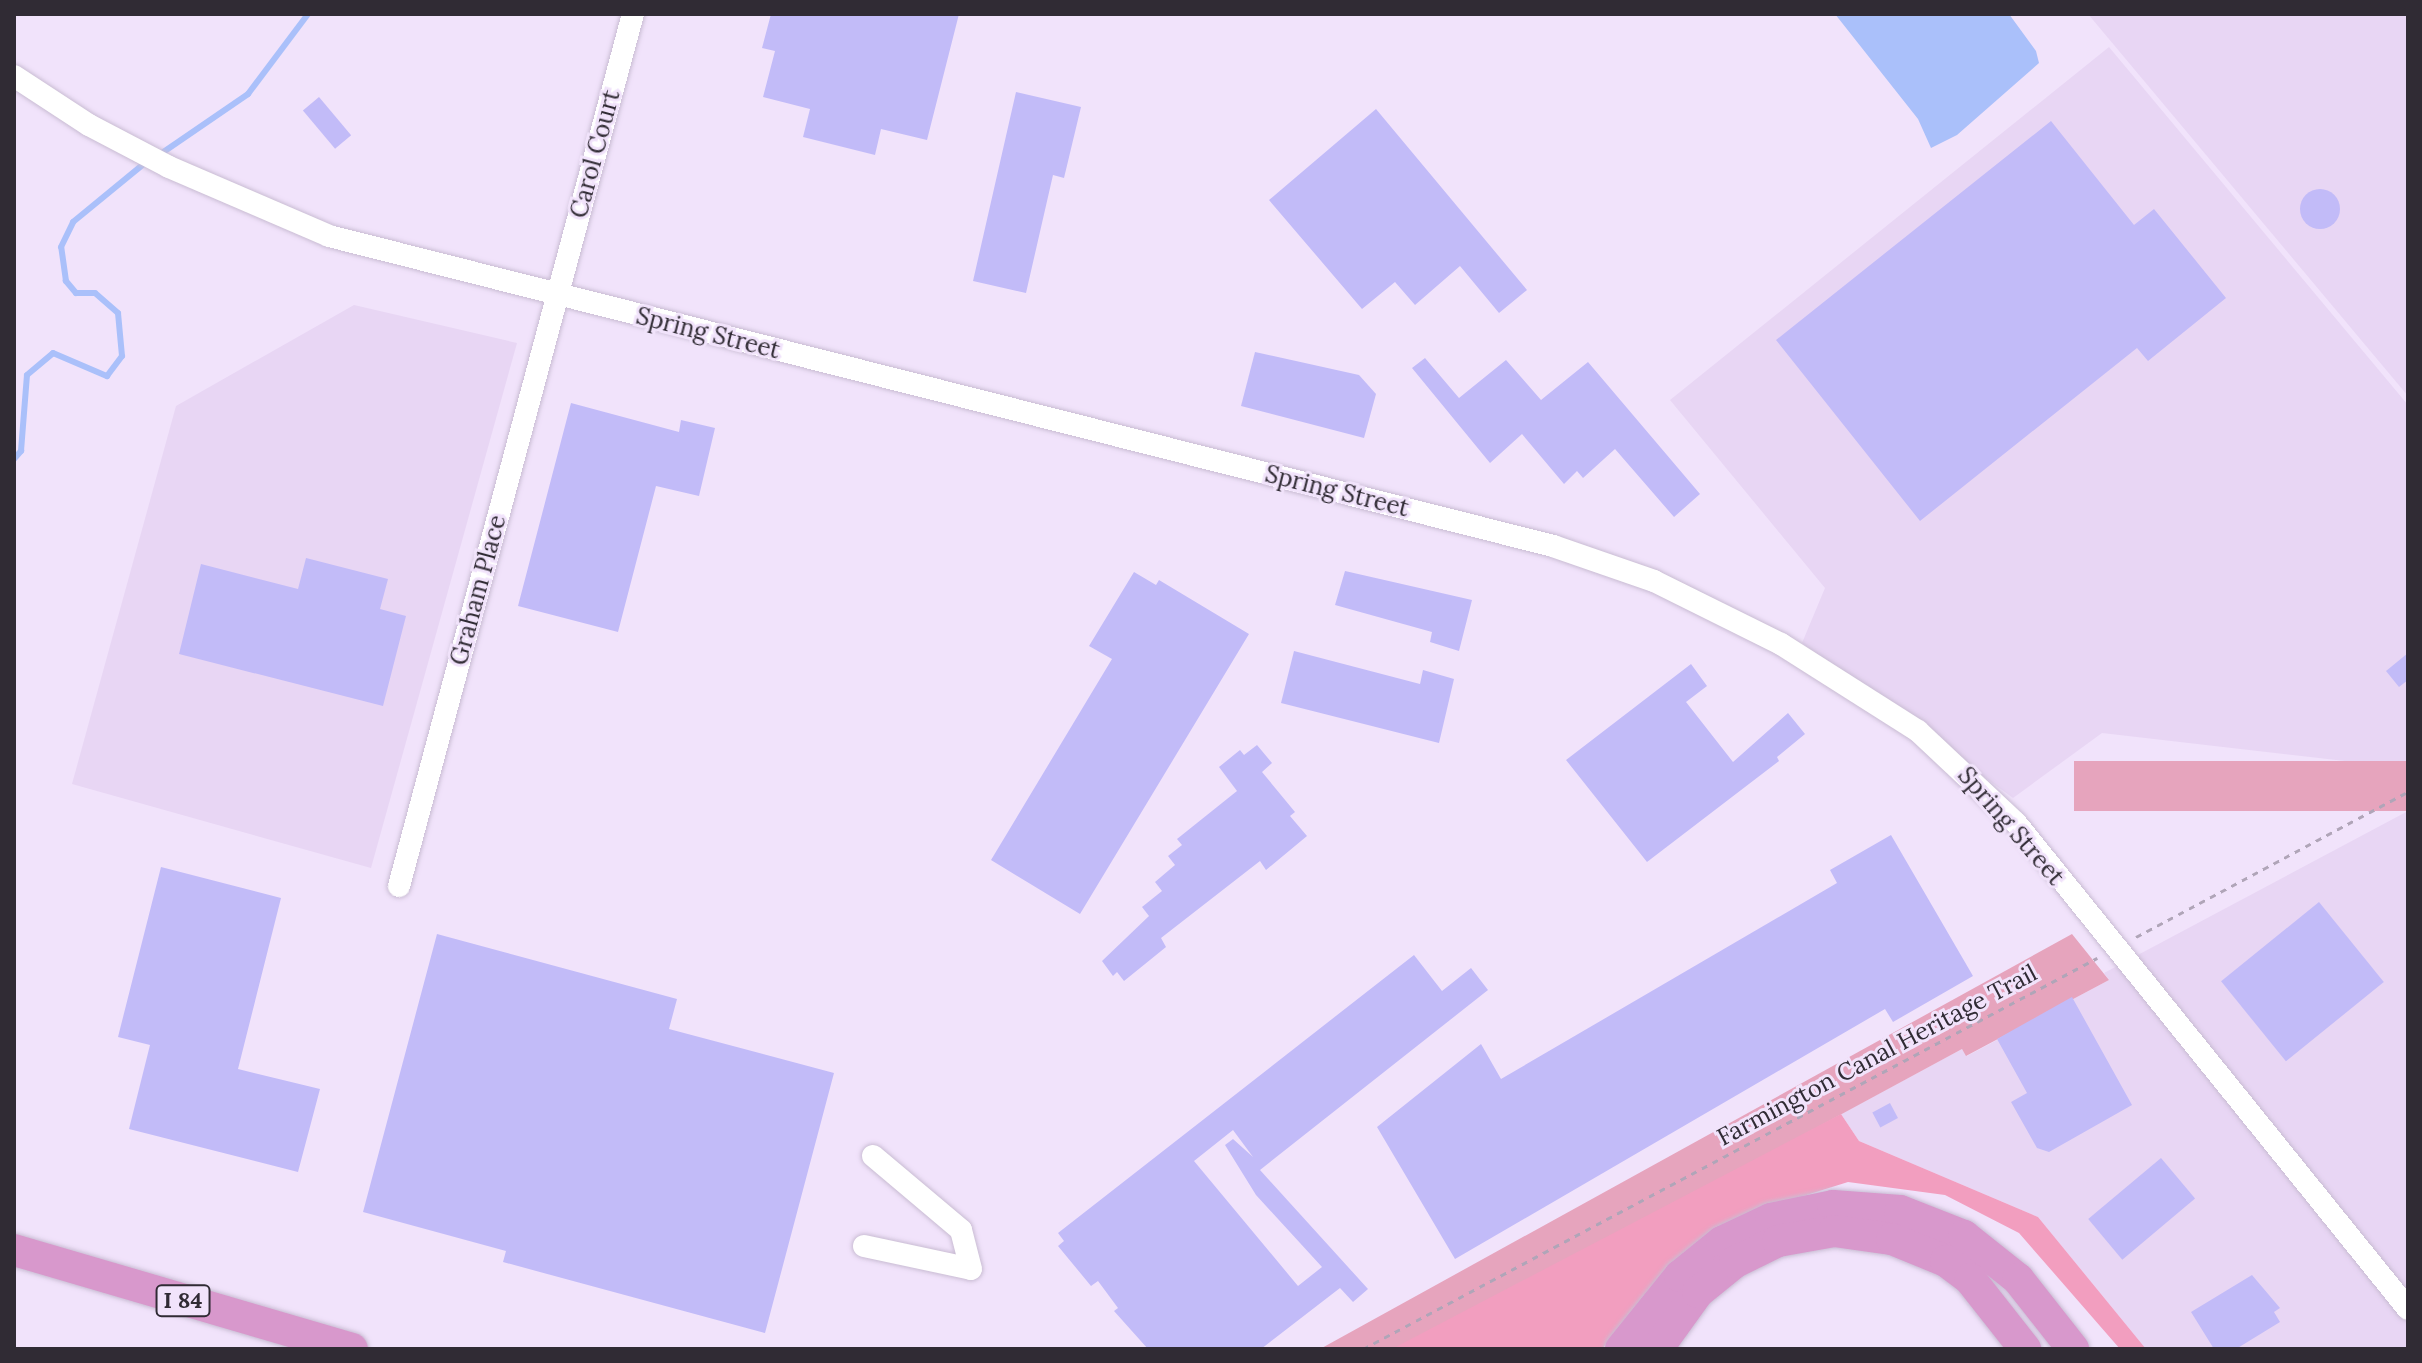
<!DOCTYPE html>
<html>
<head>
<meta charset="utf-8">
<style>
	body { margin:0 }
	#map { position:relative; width:2422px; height:1363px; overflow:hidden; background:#f1e3fb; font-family:Lora,serif }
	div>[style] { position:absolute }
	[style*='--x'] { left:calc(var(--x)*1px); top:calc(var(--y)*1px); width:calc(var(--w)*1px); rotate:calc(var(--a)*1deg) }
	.built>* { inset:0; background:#e8d6f4 }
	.green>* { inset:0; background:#e6a4bd; transform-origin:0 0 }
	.forest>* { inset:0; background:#f29ebf }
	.water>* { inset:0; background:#aac0fa }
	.stream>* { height:6px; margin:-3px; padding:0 3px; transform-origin:3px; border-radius:3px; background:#aac0fa }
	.building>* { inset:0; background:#c2bbf8; transform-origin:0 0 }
	.round { border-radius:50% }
	.path>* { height:3px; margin-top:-1.5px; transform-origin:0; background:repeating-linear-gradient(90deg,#b0a5b8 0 6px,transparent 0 12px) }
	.roads { filter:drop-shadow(0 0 2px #c9bcd3) drop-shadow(0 0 2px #c9bcd3) }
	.minor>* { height:22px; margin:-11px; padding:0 11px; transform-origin:11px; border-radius:11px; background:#fff }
	.highway>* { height:32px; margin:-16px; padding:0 16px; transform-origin:16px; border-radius:16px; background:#d898cc }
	span { translate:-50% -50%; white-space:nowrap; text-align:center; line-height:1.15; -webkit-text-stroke:6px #f1e3fb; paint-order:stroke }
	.shield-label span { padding:2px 6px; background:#f1e3fb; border:2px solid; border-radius:6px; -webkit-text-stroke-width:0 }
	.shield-label { font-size:22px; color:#302b34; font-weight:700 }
	.street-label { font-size:24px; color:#302b34 }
	.frame { position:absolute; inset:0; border:16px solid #302b34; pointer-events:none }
</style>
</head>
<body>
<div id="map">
	<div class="built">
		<div style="clip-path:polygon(2088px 14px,2408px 14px,2408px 396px)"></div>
		<div style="clip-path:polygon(2109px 47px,2408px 405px,2408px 761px,2397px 767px,2102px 733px,2013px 798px,1802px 643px,1825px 588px,1670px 400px)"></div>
		<div style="clip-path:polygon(354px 305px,517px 343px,371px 868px,72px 784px,176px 406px)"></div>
		<div style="clip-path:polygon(2408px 811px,2408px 1349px,2146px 1349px,2038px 1217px,1859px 1141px,1841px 1114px,1962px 1049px,1967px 1056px,2109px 980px,2104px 973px)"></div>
	</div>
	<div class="green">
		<div style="left:2408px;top:761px;width:50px;height:334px;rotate:90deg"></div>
		<div style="clip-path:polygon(2072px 934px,2109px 980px,1966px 1056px,1962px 1049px,1407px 1349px,1320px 1349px)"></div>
	</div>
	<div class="forest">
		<div style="clip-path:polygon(1841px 1114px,1859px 1141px,2038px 1217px,2146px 1349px,2120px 1349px,2019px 1233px,1945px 1195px,1848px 1182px,1768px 1207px,1651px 1291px,1602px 1349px,1392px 1349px)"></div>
	</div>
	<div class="water">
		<div style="clip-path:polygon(1835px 14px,2009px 14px,2036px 51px,2039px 63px,1957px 135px,1931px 148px,1918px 119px)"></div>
	</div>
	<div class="stream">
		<div style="--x:159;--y:155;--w:108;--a:-34.4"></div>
		<div style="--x:248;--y:94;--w:100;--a:-53.1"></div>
		<div style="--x:14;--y:459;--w:11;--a:-49"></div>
		<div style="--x:21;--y:451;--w:76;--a:-85.5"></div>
		<div style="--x:27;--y:375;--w:34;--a:-40"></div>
		<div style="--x:53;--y:353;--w:59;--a:23.1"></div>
		<div style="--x:107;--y:376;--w:25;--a:-53"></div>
		<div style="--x:122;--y:356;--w:43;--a:-95.3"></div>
		<div style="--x:118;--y:313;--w:30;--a:-139"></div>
		<div style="--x:95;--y:293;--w:19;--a:180"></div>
		<div style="--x:76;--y:293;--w:16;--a:-130"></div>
		<div style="--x:66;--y:281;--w:34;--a:-98"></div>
		<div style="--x:61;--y:247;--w:28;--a:-64"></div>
		<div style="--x:73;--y:222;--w:94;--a:-39.4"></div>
	</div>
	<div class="building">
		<div style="clip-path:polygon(771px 14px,959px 14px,927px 140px,881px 129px,875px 155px,803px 137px,810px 109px,763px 97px,775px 51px,762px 48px)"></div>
		<div style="clip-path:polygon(1016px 92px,1081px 107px,1064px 178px,1053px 175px,1026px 293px,973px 281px)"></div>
		<div style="left:319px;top:97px;width:50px;height:21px;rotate:50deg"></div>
		<div style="clip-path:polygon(1376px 109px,1527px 290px,1499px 313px,1460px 266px,1415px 305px,1395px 282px,1362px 309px,1269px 200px)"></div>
		<div style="clip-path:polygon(2051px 121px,2134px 225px,2154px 209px,2226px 298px,2148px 361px,2137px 348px,1920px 521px,1776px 340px)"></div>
		<div class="round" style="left:2300px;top:189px;width:40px;height:40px"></div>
		<div style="clip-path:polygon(1255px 352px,1359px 375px,1376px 394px,1364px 438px,1241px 406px)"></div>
		<div style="clip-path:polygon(1425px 358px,1459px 398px,1506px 360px,1541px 400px,1588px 362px,1700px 494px,1674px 517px,1615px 449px,1583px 478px,1577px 471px,1564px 484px,1522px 434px,1490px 463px,1412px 368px)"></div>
		<div style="clip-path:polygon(571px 403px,679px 432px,681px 420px,715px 428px,699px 496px,656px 486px,618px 632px,518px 606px)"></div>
		<div style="clip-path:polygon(306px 558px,388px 579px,380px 609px,406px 616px,383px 706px,179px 654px,201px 564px,298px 589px)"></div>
		<div style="clip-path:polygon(1345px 571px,1472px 600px,1459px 651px,1430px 642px,1432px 632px,1335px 605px)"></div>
		<div style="clip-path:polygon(1134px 572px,1156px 585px,1159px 580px,1249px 634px,1080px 914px,991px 860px,1112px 659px,1089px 646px)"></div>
		<div style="clip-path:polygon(1294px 651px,1420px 684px,1423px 670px,1454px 679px,1439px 743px,1281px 703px)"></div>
		<div style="clip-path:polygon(2408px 653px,2408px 680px,2399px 687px,2386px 671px)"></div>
		<div style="clip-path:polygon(1691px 664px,1707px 686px,1686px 702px,1733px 762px,1788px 713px,1805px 734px,1777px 757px,1779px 761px,1647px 862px,1566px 760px)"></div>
		<div style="clip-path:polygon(1257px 745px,1272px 763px,1262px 772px,1295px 812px,1290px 816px,1307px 836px,1266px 870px,1260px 861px,1161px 938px,1166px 947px,1124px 981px,1117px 972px,1113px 976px,1102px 961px,1149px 916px,1142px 907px,1162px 891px,1155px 882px,1175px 865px,1168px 856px,1182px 845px,1177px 839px,1237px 791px,1219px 767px,1240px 750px,1244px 755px)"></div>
		<div style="clip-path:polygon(1891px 835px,1973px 976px,1893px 1022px,1885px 1009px,1455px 1259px,1377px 1127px,1481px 1044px,1501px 1079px,1837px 883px,1830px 870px)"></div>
		<div style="clip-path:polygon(161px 867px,281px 898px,238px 1069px,320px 1089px,298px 1172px,129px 1129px,150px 1045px,118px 1037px)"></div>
		<div style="left:2319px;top:902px;width:103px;height:126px;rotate:51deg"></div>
		<div style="clip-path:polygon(437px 934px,677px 999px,669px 1029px,834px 1073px,765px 1333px,503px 1262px,506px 1251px,363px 1212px)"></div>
		<div style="clip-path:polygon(evenodd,1414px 955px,1442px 991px,1471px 968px,1488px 990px,1260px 1170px,1368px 1289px,1353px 1302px,1340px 1288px,1261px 1349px,1148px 1349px,1114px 1311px,1118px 1308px,1098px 1281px,1091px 1286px,1058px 1246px,1064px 1241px,1058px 1233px,1414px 955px,1233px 1130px,1253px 1157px,1233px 1139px,1225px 1145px,1256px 1195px,1322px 1267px,1298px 1286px,1194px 1161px,1233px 1130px)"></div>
		<div style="clip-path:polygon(2072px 997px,2132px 1105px,2049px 1152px,2037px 1148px,2011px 1102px,2027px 1093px,1997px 1039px)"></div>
		<div style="left:1890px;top:1103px;width:17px;height:20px;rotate:62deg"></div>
		<div style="left:2161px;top:1158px;width:53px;height:95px;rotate:50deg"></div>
		<div style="clip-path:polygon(2252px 1275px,2280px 1308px,2274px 1312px,2280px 1322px,2236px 1349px,2214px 1349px,2191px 1312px)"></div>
	</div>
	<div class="path">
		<div style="--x:2136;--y:937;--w:308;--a:-28.1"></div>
		<div style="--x:1363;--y:1349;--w:832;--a:-28.04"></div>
	</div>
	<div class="roads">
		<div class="minor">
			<div style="--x:14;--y:76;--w:90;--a:33.2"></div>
			<div style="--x:89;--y:125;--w:90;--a:27.7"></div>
			<div style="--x:169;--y:167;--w:174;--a:23.3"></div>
			<div style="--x:329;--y:236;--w:1263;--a:14.21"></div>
			<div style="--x:1553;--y:546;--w:107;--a:19.1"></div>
			<div style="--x:1654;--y:581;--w:142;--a:26.4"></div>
			<div style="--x:1781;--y:644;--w:162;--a:32.4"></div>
			<div style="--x:1918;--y:731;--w:134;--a:43.2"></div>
			<div style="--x:2016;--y:823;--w:624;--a:51.11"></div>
			<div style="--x:399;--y:886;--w:903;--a:-74.98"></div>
			<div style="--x:864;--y:1246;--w:109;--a:12.1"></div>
			<div style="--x:971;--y:1269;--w:40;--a:-104.4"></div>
			<div style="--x:961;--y:1230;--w:115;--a:-139.9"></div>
		</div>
		<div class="highway">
			<div style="--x:14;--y:1250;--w:352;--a:16.3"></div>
			<div style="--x:1621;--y:1349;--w:94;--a:-51.1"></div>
			<div style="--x:1680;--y:1276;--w:54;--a:-39"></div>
			<div style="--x:1722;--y:1242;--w:54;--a:-25.1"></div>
			<div style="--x:1771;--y:1219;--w:63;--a:-11.8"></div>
			<div style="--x:1833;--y:1206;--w:67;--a:4.3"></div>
			<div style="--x:1900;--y:1211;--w:69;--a:21.3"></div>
			<div style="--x:1964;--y:1236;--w:69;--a:38.5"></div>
			<div style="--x:2018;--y:1279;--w:89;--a:51.8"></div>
			<div style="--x:1657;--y:1349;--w:70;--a:-54.3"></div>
			<div style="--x:1698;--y:1292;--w:48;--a:-39"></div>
			<div style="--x:1735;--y:1262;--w:48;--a:-26"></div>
			<div style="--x:1778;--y:1241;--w:57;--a:-10.1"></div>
			<div style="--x:1834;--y:1231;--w:59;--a:7.9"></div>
			<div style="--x:1892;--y:1239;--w:58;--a:22.2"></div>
			<div style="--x:1946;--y:1261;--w:30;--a:37"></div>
			<div style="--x:1970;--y:1279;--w:89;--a:51.8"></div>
		</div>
	</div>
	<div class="shield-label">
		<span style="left:183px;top:1301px">I 84</span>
	</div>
	<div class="street-label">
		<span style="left:595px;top:154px;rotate:-75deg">Carol Court</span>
		<span style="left:708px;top:333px;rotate:14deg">Spring Street</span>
		<span style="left:1337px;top:491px;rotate:14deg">Spring Street</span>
		<span style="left:478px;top:590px;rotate:-75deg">Graham Place</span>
		<span style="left:2011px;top:826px;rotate:49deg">Spring Street</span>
		<span style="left:1877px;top:1055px;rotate:-28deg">Farmington Canal Heritage Trail</span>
	</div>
	<div class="frame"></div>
</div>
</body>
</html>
